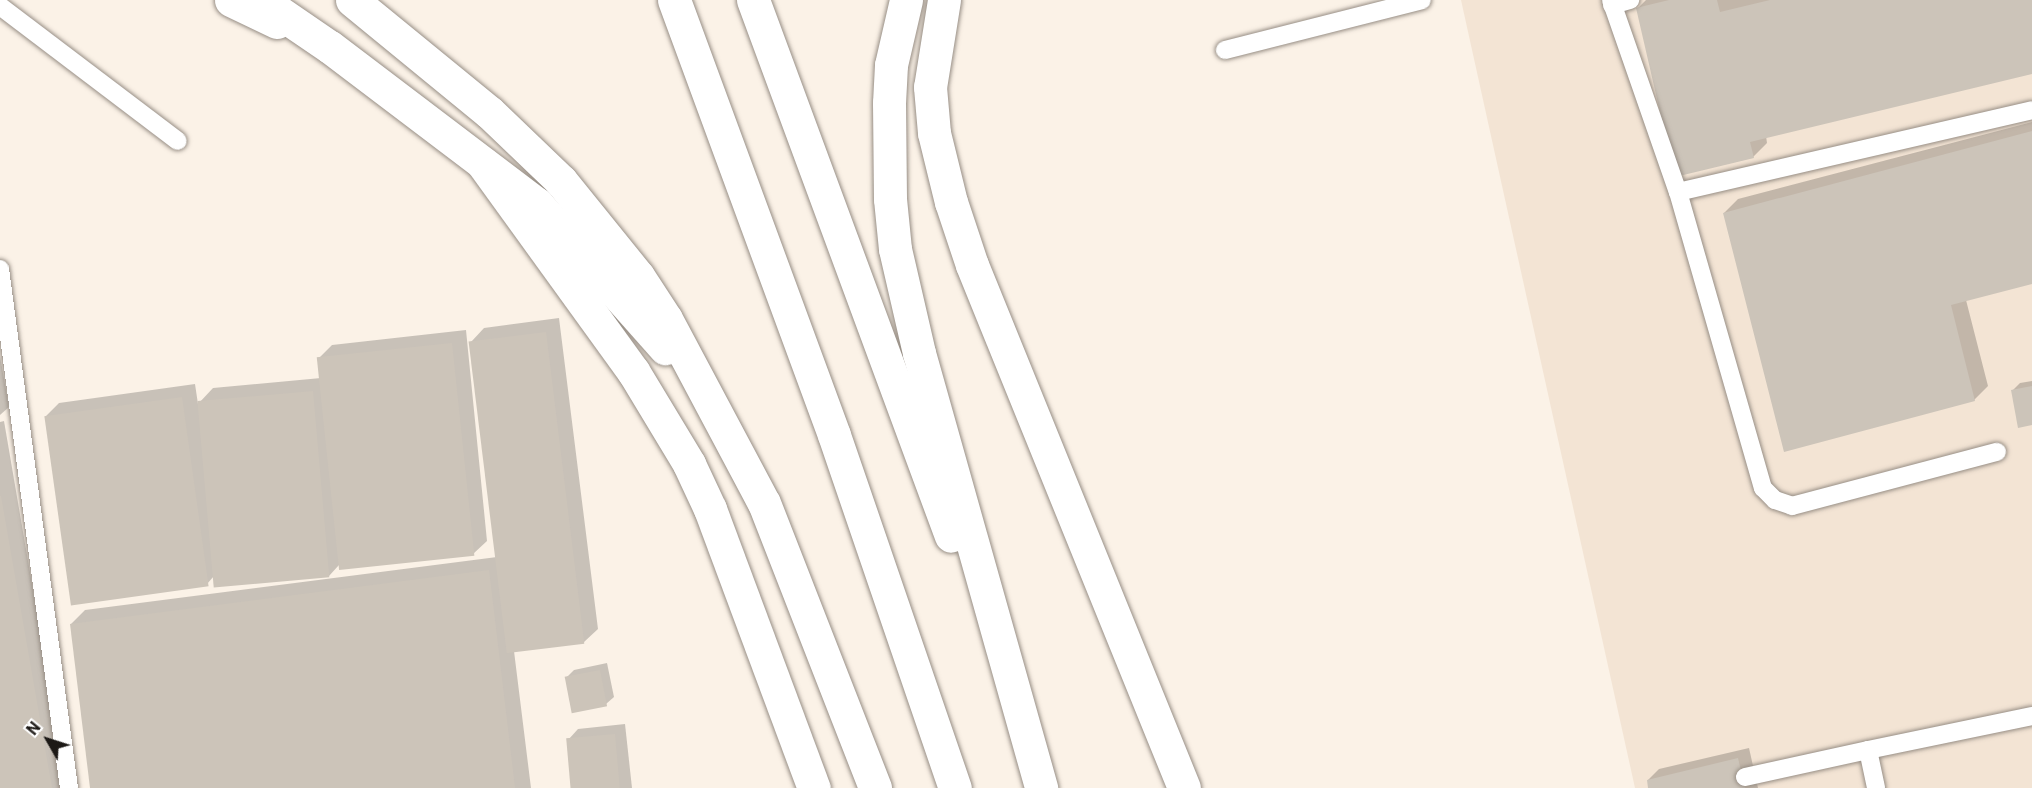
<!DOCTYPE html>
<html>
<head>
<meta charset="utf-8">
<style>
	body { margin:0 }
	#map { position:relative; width:2032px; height:788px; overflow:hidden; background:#fbf2e7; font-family:Roboto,sans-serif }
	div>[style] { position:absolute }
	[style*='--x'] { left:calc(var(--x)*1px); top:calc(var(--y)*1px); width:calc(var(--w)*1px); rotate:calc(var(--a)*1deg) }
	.built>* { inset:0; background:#f3e4d4 }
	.shadow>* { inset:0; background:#0003 }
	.building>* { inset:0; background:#ccc4b9; transform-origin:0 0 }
	.roads { filter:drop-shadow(0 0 2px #978e85) drop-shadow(0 0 2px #978e85) }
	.service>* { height:18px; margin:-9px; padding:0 9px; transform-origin:9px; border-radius:9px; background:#fff }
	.motorway>* { height:33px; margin:-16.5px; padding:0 16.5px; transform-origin:16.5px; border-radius:16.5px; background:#fff }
	span { translate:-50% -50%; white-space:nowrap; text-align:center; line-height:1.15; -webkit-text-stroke:6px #fff; paint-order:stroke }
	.north { position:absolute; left:18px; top:710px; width:60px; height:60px; -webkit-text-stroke:4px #fff; paint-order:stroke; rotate:309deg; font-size:16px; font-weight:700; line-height:24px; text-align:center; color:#1c1916 }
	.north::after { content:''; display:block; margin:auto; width:21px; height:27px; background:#1c1916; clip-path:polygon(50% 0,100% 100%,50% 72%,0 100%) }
</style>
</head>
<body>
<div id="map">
	<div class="built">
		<div style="clip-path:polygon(1461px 0,2032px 0,2032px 788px,1635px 788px)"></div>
	</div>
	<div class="shadow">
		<div style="clip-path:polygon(1646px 0,2032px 0,2032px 72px,1766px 136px,1767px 143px,1753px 157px,1637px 9px)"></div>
		<div style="clip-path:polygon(2032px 122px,2032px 282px,1966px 300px,1988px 386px,1974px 400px,1724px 213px,1738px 199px)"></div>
		<div style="clip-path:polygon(559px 318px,598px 629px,584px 642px,514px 651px,531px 788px,91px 788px,71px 624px,85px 610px,497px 557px,471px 342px,484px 328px)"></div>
		<div style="clip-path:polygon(466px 330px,487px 541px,473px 554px,339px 565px,329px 576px,214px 576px,207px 584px,45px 417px,59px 403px,195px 384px,198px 404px,213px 388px,321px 378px,319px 358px,332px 345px)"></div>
		<div style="clip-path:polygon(0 356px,9px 407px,0 415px)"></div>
		<div style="clip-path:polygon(2032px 381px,2032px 424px,2013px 390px,2020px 383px)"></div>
		<div style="clip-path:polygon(4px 421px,67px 788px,0 788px,0 422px)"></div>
		<div style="clip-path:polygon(607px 663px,614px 697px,606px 704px,567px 677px,574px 670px)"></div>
		<div style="clip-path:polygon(625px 724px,632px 788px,572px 788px,568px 740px,578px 729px)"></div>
		<div style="clip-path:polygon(1749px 748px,1758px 788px,1650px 788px,1648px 780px,1659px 769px)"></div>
	</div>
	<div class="building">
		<div style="clip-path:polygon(1669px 0,1717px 0,1720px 12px,1770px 0,2032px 0,2032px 74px,1750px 142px,1754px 158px,1675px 177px,1636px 8px)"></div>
		<div style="clip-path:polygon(2032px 131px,2032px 284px,1951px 305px,1975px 401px,1784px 452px,1723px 213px)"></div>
		<div style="left:546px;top:332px;width:314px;height:78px;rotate:83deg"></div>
		<div style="left:452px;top:343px;width:214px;height:136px;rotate:84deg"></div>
		<div style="clip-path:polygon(2032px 386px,2032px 425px,2018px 428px,2011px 390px)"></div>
		<div style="left:313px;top:391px;width:187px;height:116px;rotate:85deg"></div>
		<div style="left:182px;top:397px;width:191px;height:139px;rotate:82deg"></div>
		<div style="clip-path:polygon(0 496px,1px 496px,52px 788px,0 788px)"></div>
		<div style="clip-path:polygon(489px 570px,515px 788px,90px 788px,70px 624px)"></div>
		<div style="left:600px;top:670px;width:37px;height:36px;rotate:79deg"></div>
		<div style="left:615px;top:734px;width:54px;height:49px;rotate:85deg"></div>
		<div style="clip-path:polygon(1738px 758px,1745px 788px,1648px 788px,1647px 780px)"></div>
	</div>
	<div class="roads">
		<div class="service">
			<div style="--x:1611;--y:0;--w:203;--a:70.8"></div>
			<div style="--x:1678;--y:192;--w:308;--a:74"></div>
			<div style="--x:1763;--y:488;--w:17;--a:45"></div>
			<div style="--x:1775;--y:500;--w:18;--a:19"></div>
			<div style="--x:1792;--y:506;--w:212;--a:-14.8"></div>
			<div style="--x:1612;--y:5;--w:19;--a:-16"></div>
			<div style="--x:0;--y:6;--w:223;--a:37.2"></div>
			<div style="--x:1225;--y:50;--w:203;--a:-14.2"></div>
			<div style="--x:1678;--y:192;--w:363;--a:-13"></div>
			<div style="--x:0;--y:269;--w:524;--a:82.43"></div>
			<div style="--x:1868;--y:750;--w:167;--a:-11.7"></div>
			<div style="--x:1745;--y:777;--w:126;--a:-12.4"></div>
			<div style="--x:1868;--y:750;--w:39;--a:78"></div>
		</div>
		<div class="motorway">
			<div style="--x:231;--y:0;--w:51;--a:25.6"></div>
			<div style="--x:261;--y:0;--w:83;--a:34.3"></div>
			<div style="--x:330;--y:47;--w:260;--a:37.2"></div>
			<div style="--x:537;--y:204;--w:193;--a:48.4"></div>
			<div style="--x:352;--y:0;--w:177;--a:39.3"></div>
			<div style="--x:489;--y:112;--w:100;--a:43.8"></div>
			<div style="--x:561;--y:181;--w:122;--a:51"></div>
			<div style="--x:638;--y:276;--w:51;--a:56.9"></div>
			<div style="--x:666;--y:319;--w:208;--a:62"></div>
			<div style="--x:764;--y:503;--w:306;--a:68.7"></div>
			<div style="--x:674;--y:0;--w:463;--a:69.8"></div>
			<div style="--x:834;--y:435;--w:373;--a:71.1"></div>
			<div style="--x:753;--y:0;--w:571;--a:69.73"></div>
			<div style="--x:906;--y:0;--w:67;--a:103"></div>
			<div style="--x:891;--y:65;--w:38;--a:93"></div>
			<div style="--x:889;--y:103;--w:96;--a:89.4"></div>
			<div style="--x:890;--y:199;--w:50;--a:84.3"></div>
			<div style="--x:895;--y:249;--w:107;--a:77"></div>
			<div style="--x:919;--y:353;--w:452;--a:74.3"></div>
			<div style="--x:944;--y:0;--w:88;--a:99.1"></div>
			<div style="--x:930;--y:87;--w:46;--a:85"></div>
			<div style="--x:934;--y:133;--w:71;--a:76.2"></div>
			<div style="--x:951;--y:202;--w:66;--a:71.6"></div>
			<div style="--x:972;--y:265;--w:564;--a:67.93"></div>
			<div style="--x:483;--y:164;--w:256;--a:54.1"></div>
			<div style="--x:633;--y:371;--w:109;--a:58.9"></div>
			<div style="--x:689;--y:464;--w:50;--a:65"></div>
			<div style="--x:710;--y:509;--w:298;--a:69.6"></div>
		</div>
	</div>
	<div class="north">N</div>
</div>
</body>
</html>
